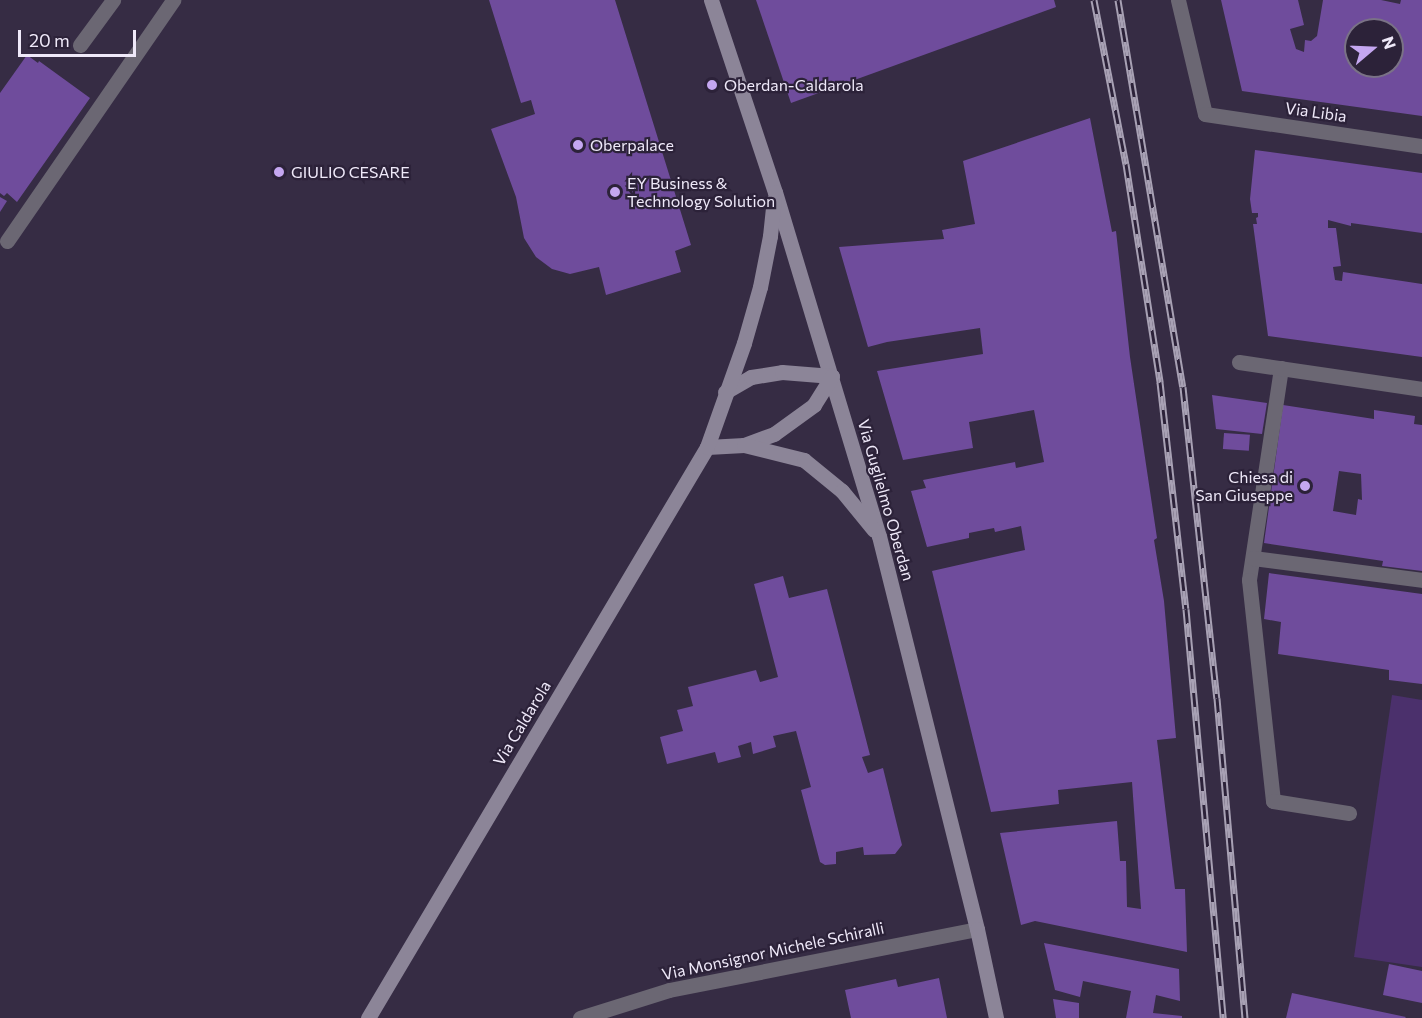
<!DOCTYPE html>
<html>
<head>
<meta charset="utf-8">
<style>
	body { margin:0 }
	#map { position:relative; width:1422px; height:1018px; overflow:hidden; background:#362c44; font-family:Commissioner,sans-serif }
	div>[style] { position:absolute }
	[style*='--x'] { left:calc(var(--x)*1px); top:calc(var(--y)*1px); width:calc(var(--w)*1px); rotate:calc(var(--a)*1deg) }
	.green>* { inset:0; background:#4b306c }
	.building>* { inset:0; background:#6f4c9c; transform-origin:0 0 }
	.lane>* { height:15px; margin:-7.5px; padding:0 7.5px; transform-origin:7.5px; border-radius:7.5px; background:#6b6773 }
	.street>* { height:15px; margin:-7.5px; padding:0 7.5px; transform-origin:7.5px; border-radius:7.5px; background:#6b6773 }
	.secondary>* { height:15px; margin:-7.5px; padding:0 7.5px; transform-origin:7.5px; border-radius:7.5px; background:#8c8598 }
	.rail>* { height:7px; margin-top:-3.5px; transform-origin:0; background:repeating-linear-gradient(90deg,#2c2239 0 14px,#a8a1b4 0 28px); box-sizing:border-box; border-block:2px solid #a8a1b4 }
	.dots>* { width:16px; height:16px; translate:-50% -50%; box-sizing:border-box; border:3px solid #2c2239; border-radius:50% }
	span { translate:-50% -50%; white-space:nowrap; text-align:center; line-height:1.15; -webkit-text-stroke:4.5px #2c2239; paint-order:stroke }
	.poi-label { font-size:16px; color:#efe9f9 }
	.left { translate:0 -50%; text-align:left }
	.right { translate:-100% -50%; text-align:right }
	.street-label { font-size:16px; color:#efe9f9 }
	.north { position:absolute; left:1344px; top:18px; width:60px; height:60px; box-sizing:border-box; background:#2c2239; border:2px solid #7a7286; border-radius:50%; rotate:71deg; font-size:16px; font-weight:700; line-height:24px; text-align:center; color:#efe9f9 }
	.north::after { content:''; display:block; margin:auto; width:21px; height:27px; background:#c5a7f1; clip-path:polygon(50% 0,100% 100%,50% 72%,0 100%) }
	.scale { position:absolute; left:18px; top:30px; width:118px; height:27px; box-sizing:border-box; border:3px solid #efe9f9; border-top:0; padding-left:8px; font-size:18px; line-height:21px; white-space:nowrap; color:#efe9f9; -webkit-text-stroke:4px #2c2239; paint-order:stroke }
</style>
</head>
<body>
<div id="map">
	<div class="green">
		<div style="clip-path:polygon(1392px 695px,1422px 700px,1422px 967px,1354px 957px)"></div>
	</div>
	<div class="building">
		<div style="clip-path:polygon(489px 0,615px 0,691px 245px,675px 251px,681px 272px,606px 295px,599px 267px,570px 274px,552px 269px,536px 257px,524px 238px,516px 197px,491px 129px,535px 114px,531px 100px,521px 103px)"></div>
		<div style="clip-path:polygon(756px 0,1054px 0,1056px 7px,791px 103px)"></div>
		<div style="clip-path:polygon(evenodd,1221px 0,1298px 0,1304px 25px,1290px 29px,1296px 49px,1304px 52px,1305px 40px,1311px 41px,1317px 36px,1323px 0,1381px 0,1400px 4px,1401px 0,1422px 0,1422px 116px,1242px 91px,1221px 0,1356px 30px,1392px 30px,1392px 66px,1356px 66px,1356px 30px)"></div>
		<div style="clip-path:polygon(27px 55px,38px 63px,39px 61px,90px 98px,17px 202px,7px 193px,4px 196px,0 193px,0 93px)"></div>
		<div style="clip-path:polygon(1090px 118px,1112px 232px,1116px 231px,1130px 357px,1157px 538px,1154px 540px,1164px 601px,1176px 738px,1157px 740px,1175px 889px,1185px 889px,1187px 952px,1035px 921px,1021px 925px,1000px 833px,1117px 821px,1120px 861px,1126px 861px,1127px 907px,1141px 909px,1132px 782px,1058px 790px,1059px 804px,991px 812px,932px 571px,1025px 550px,1021px 526px,995px 532px,994px 528px,969px 533px,969px 538px,927px 547px,911px 491px,926px 488px,923px 480px,1015px 462px,1016px 468px,1044px 462px,1034px 410px,969px 422px,973px 448px,903px 460px,877px 371px,983px 354px,980px 328px,887px 342px,868px 347px,839px 247px,944px 239px,942px 230px,975px 224px,963px 161px)"></div>
		<div style="clip-path:polygon(1255px 150px,1422px 173px,1422px 233px,1351px 223px,1351px 226px,1328px 220px,1328px 228px,1336px 228px,1341px 266px,1333px 267px,1335px 280px,1342px 281px,1343px 272px,1422px 284px,1422px 357px,1268px 336px,1253px 224px,1257px 224px,1256px 218px,1258px 217px,1258px 213px,1252px 213px,1250px 199px)"></div>
		<div style="clip-path:polygon(0 197px,7px 201px,0 212px)"></div>
		<div style="clip-path:polygon(1212px 395px,1267px 403px,1262px 434px,1216px 429px)"></div>
		<div style="clip-path:polygon(evenodd,1283px 405px,1374px 419px,1374px 410px,1415px 416px,1414px 424px,1422px 425px,1422px 571px,1382px 566px,1383px 561px,1264px 543px,1283px 405px,1339px 471px,1361px 474px,1362px 500px,1358px 499px,1356px 515px,1333px 511px,1339px 471px)"></div>
		<div style="left:1224px;top:433px;width:26px;height:16px;rotate:4deg"></div>
		<div style="clip-path:polygon(1269px 573px,1422px 594px,1422px 684px,1389px 680px,1389px 670px,1278px 654px,1281px 622px,1264px 619px)"></div>
		<div style="clip-path:polygon(783px 576px,789px 598px,827px 589px,870px 755px,862px 757px,868px 773px,883px 768px,901px 841px,902px 845px,895px 854px,864px 855px,863px 847px,836px 852px,836px 864px,825px 865px,820px 862px,801px 790px,811px 787px,796px 731px,773px 736px,776px 747px,753px 754px,751px 742px,738px 746px,741px 757px,718px 763px,715px 752px,667px 764px,660px 737px,683px 731px,677px 710px,693px 706px,688px 687px,756px 670px,760px 682px,778px 677px,754px 584px)"></div>
		<div style="clip-path:polygon(1044px 943px,1179px 969px,1180px 1001px,1156px 995px,1153px 1013px,1182px 1016px,1182px 1018px,1126px 1018px,1131px 991px,1126px 990px,1083px 981px,1080px 997px,1055px 990px)"></div>
		<div style="clip-path:polygon(1389px 964px,1422px 971px,1422px 1003px,1383px 995px)"></div>
		<div style="clip-path:polygon(939px 978px,947px 1018px,851px 1018px,845px 990px,896px 979px,898px 987px)"></div>
		<div style="clip-path:polygon(1292px 993px,1406px 1017px,1405px 1018px,1286px 1018px)"></div>
		<div style="clip-path:polygon(1053px 999px,1079px 1003px,1079px 1018px,1056px 1018px)"></div>
	</div>
	<div class="lane">
		<div style="--x:80;--y:45;--w:56;--a:-53.7"></div>
		<div style="--x:7;--y:241;--w:293;--a:-55.4"></div>
		<div style="--x:1281;--y:368;--w:214;--a:98.6"></div>
		<div style="--x:1249;--y:580;--w:222;--a:83.8"></div>
		<div style="--x:1273;--y:801;--w:77;--a:9"></div>
		<div style="--x:1253;--y:558;--w:170;--a:7.4"></div>
	</div>
	<div class="street">
		<div style="--x:1178;--y:0;--w:117;--a:76.7"></div>
		<div style="--x:1205;--y:114;--w:219;--a:8.4"></div>
		<div style="--x:1239;--y:362;--w:185;--a:8.4"></div>
		<div style="--x:580;--y:1018;--w:93;--a:-17.5"></div>
		<div style="--x:669;--y:990;--w:314;--a:-11.2"></div>
	</div>
	<div class="secondary">
		<div style="--x:711;--y:0;--w:202;--a:71.6"></div>
		<div style="--x:775;--y:192;--w:359;--a:73.2"></div>
		<div style="--x:879;--y:536;--w:405;--a:76"></div>
		<div style="--x:977;--y:929;--w:91;--a:77.9"></div>
		<div style="--x:725;--y:392;--w:30;--a:-30"></div>
		<div style="--x:751;--y:377;--w:31;--a:-9"></div>
		<div style="--x:782;--y:372;--w:50;--a:4.6"></div>
		<div style="--x:832;--y:376;--w:34;--a:122"></div>
		<div style="--x:814;--y:405;--w:49;--a:144.1"></div>
		<div style="--x:774;--y:434;--w:32;--a:160"></div>
		<div style="--x:707;--y:447;--w:37;--a:-3"></div>
		<div style="--x:744;--y:445;--w:62;--a:14"></div>
		<div style="--x:804;--y:460;--w:49;--a:39.2"></div>
		<div style="--x:842;--y:491;--w:50;--a:50.6"></div>
		<div style="--x:368;--y:1018;--w:664;--a:-59.3"></div>
		<div style="--x:707;--y:447;--w:110;--a:-70.4"></div>
		<div style="--x:744;--y:343;--w:58;--a:-74.1"></div>
		<div style="--x:760;--y:287;--w:52;--a:-78.9"></div>
		<div style="--x:770;--y:236;--w:36;--a:-84"></div>
	</div>
	<div class="rail">
		<div style="--x:1094;--y:0;--w:167;--a:79"></div>
		<div style="--x:1126;--y:164;--w:221;--a:81.1"></div>
		<div style="--x:1160;--y:382;--w:228;--a:83.5"></div>
		<div style="--x:1186;--y:609;--w:411;--a:84.8"></div>
		<div style="--x:1118;--y:0;--w:392;--a:80.5"></div>
		<div style="--x:1183;--y:387;--w:313;--a:83.8"></div>
		<div style="--x:1217;--y:698;--w:321;--a:85"></div>
	</div>
	<div class="dots">
		<div style="left:712px;top:85px;background:#c5a7f1"></div>
		<div style="left:578px;top:145px;background:#c5a7f1"></div>
		<div style="left:279px;top:172px;background:#c5a7f1"></div>
		<div style="left:615px;top:192px;background:#c5a7f1"></div>
		<div style="left:1305px;top:486px;background:#c5a7f1"></div>
	</div>
	<div class="poi-label">
		<span class="left" style="left:724px;top:85px">Oberdan-Caldarola</span>
		<span class="left" style="left:590px;top:145px">Oberpalace</span>
		<span class="left" style="left:291px;top:172px">GIULIO CESARE</span>
		<span class="left" style="left:627px;top:192px">EY Business &amp;<br>Technology Solution</span>
		<span class="right" style="left:1293px;top:486px">Chiesa di<br>San Giuseppe</span>
	</div>
	<div class="street-label">
		<span style="left:1316px;top:112px;rotate:8deg">Via Libia</span>
		<span style="left:886px;top:500px;rotate:74deg">Via Guglielmo Oberdan</span>
		<span style="left:522px;top:723px;rotate:-59deg">Via Caldarola</span>
		<span style="left:773px;top:951px;rotate:-12deg">Via Monsignor Michele Schiralli</span>
	</div>
	<div class="north">N</div>
	<div class="scale">20 m</div>
</div>
</body>
</html>
